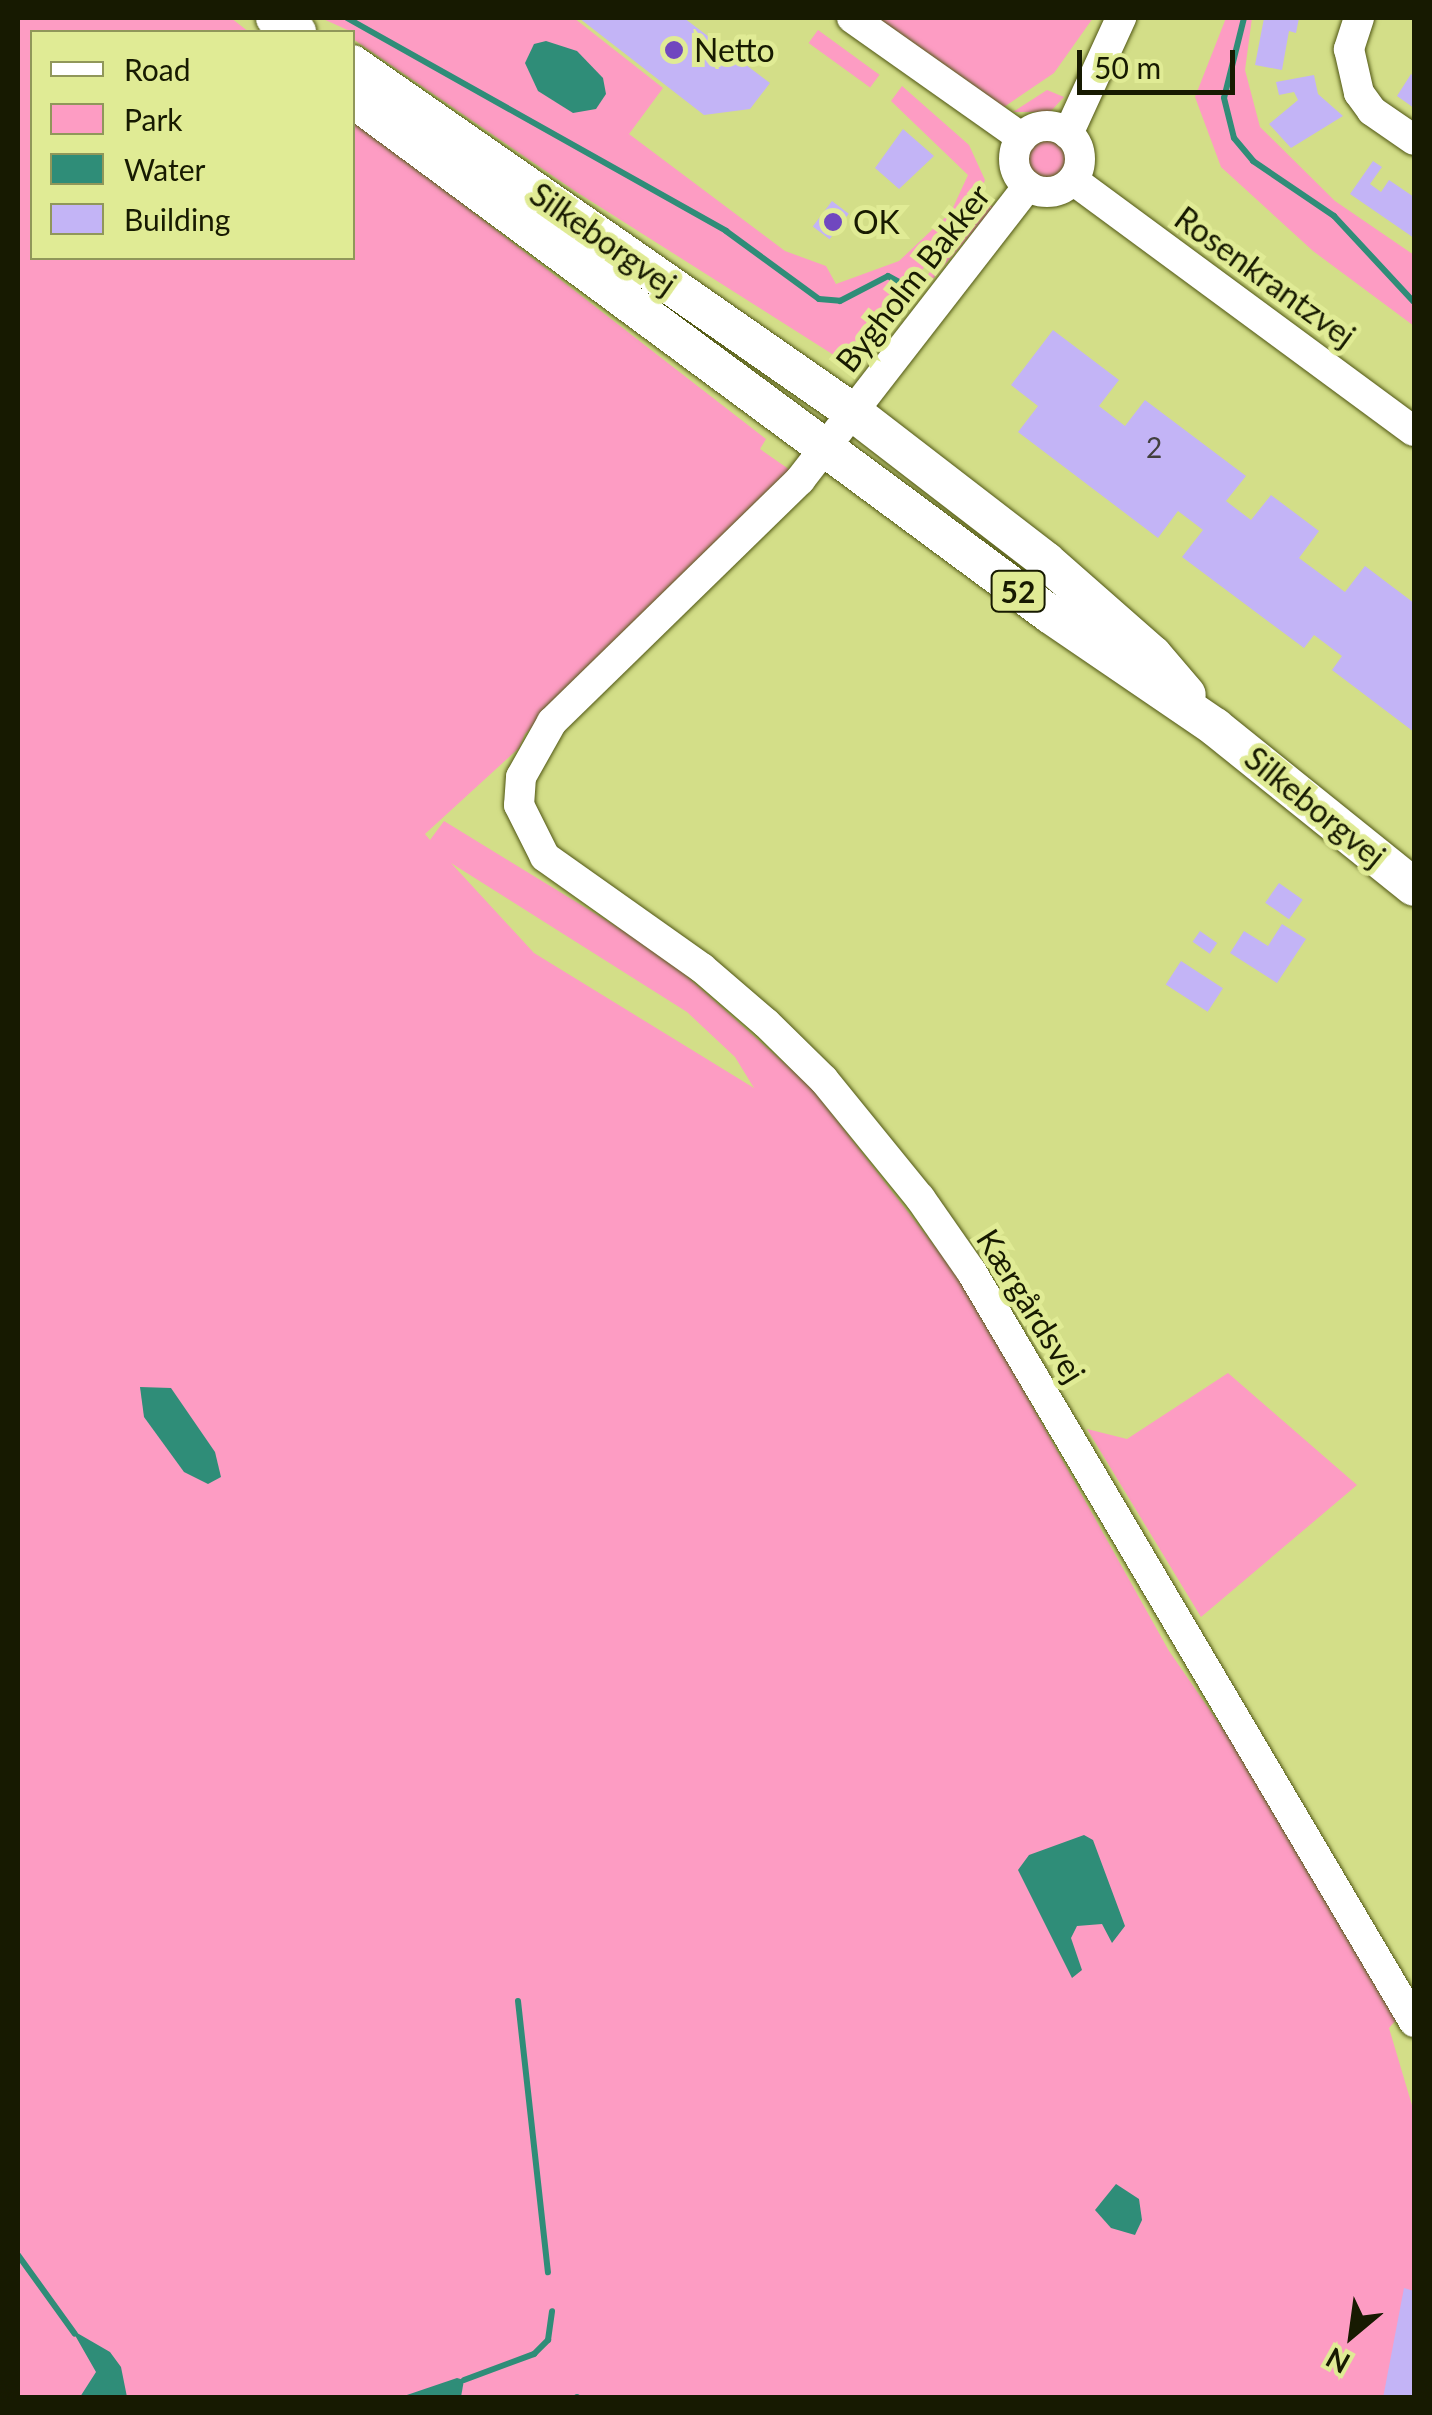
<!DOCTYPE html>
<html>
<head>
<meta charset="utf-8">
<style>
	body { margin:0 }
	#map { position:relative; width:1432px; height:2415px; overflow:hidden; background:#d3de88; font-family:Lato,sans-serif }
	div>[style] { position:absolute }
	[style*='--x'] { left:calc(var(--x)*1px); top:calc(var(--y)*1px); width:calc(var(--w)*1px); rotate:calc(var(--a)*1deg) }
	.green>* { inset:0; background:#fd9cc3; transform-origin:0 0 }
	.round { border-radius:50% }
	.water>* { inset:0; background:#2f8d78 }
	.stream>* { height:6px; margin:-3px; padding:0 3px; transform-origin:3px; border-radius:3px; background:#2f8d78 }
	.building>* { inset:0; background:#c3b4f6; transform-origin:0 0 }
	.roads { filter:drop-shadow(0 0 2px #4f5512) drop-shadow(0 0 2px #4f5512) }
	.minor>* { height:30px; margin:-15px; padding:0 15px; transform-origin:15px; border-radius:15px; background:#fff }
	.minor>.ring { margin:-15px; padding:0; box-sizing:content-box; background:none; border:30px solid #fff; border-radius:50% }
	.major>* { height:38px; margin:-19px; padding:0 19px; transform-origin:19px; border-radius:19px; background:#fff }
	.dots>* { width:28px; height:28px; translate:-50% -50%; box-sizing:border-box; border:5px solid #e0eb95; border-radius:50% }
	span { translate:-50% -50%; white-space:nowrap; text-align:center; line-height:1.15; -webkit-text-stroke:10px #e0eb95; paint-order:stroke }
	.number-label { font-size:28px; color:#42403e }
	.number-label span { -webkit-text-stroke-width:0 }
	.shield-label span { padding:2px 8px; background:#e0eb95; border:2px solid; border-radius:8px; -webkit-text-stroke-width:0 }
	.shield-label { font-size:30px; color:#171a01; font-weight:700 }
	.poi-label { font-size:32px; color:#171a01 }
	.left { translate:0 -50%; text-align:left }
	.street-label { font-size:32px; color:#171a01 }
	.frame { position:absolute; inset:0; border:20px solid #171a01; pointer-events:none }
	.legend { position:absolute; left:30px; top:30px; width:325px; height:230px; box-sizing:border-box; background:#e0eb95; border:2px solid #90975a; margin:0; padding:12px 18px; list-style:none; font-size:30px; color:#171a01 }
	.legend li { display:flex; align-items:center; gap:20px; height:50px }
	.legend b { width:50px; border:2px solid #90975a }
	.north { position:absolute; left:1302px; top:2285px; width:100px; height:100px; -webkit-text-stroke:8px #e0eb95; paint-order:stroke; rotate:209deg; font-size:28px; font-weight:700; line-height:40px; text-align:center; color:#171a01 }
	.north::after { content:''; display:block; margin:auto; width:35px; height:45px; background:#171a01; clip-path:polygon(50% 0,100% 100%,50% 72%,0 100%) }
	.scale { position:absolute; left:1077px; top:50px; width:158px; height:45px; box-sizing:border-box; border:5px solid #171a01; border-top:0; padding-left:12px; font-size:30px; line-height:35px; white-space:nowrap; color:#171a01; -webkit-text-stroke:8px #e0eb95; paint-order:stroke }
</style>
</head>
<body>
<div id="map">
	<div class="green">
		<div style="clip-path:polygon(evenodd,18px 18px,231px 18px,249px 32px,32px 32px,32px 258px,352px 258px,353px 119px,766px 439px,760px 449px,790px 470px,525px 734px,519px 748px,425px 834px,430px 840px,444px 821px,663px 955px,810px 1086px,964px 1284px,1169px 1651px,1274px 1803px,1397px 2019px,1389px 2028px,1414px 2112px,1414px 2397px,18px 2397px,18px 18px,451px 863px,687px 1012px,735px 1057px,754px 1088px,534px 953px,451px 863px)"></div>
		<div style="clip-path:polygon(321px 18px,574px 18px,663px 88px,629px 134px,785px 251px,826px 266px,836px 284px,899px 261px,951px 212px,968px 175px,891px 101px,902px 86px,969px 145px,985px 180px,978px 200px,893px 306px,840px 359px,575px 191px,353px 39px,352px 32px)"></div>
		<div style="clip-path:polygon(871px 18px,1093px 18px,1054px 73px,1004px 107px)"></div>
		<div style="clip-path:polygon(1226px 18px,1252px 18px,1245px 70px,1260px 127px,1335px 201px,1414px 255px,1414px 326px,1313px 251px,1221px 167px,1195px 97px)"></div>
		<div style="left:818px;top:30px;width:76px;height:16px;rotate:36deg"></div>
		<div style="clip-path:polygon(1047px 90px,1064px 97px,1050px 112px,1013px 112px)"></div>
		<div class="round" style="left:1028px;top:141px;width:38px;height:38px"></div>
		<div style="clip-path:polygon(985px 205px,993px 206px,987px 215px,865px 359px,861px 356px)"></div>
		<div style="clip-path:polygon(1228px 1373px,1357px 1485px,1201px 1617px,1087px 1429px,1127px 1439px)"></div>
	</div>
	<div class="water">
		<div style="clip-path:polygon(546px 41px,577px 51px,603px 78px,606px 94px,596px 109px,573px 113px,538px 91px,525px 63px,534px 44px)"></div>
		<div style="clip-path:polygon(140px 1387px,171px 1388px,215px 1452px,221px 1477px,208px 1484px,184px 1472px,144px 1417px)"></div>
		<div style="clip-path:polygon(1084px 1835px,1093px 1840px,1125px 1926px,1112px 1943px,1102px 1924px,1077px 1926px,1071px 1938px,1082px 1970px,1072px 1978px,1018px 1870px,1029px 1855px)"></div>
		<div style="clip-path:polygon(1116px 2184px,1139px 2199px,1142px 2220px,1135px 2235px,1111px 2228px,1095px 2210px)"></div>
		<div style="clip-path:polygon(72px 2330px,110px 2352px,121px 2367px,127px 2397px,80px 2397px,96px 2372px)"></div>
		<div style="clip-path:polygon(457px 2378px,464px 2380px,461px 2397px,401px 2397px)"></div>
	</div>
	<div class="stream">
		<div style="--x:347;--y:18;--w:435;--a:29.3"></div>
		<div style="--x:726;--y:231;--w:115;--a:36.2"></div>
		<div style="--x:819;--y:299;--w:21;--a:5"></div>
		<div style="--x:840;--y:301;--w:54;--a:-27.5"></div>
		<div style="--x:888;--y:276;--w:15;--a:28"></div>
		<div style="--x:1244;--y:18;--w:82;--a:104"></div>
		<div style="--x:1224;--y:98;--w:41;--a:76"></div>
		<div style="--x:1234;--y:138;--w:30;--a:50"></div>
		<div style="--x:1253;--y:161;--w:98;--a:34.2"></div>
		<div style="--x:1334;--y:216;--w:117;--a:47.1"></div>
		<div style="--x:518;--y:2001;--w:273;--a:83.7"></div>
		<div style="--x:18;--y:2255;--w:97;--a:54.2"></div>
		<div style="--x:464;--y:2380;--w:75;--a:-20.4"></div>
		<div style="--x:534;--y:2354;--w:20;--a:-45"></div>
		<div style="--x:548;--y:2340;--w:29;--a:-82"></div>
		<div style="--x:577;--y:2397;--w:1;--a:90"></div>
	</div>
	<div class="building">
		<div style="clip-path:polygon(579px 18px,684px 18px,770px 83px,750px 109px,704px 115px)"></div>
		<div style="clip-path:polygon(1264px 18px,1299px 18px,1296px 33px,1289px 31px,1282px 70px,1255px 65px)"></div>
		<div style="clip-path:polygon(1411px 74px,1414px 77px,1414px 108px,1397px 96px)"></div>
		<div style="clip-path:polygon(1314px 75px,1318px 94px,1343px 116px,1291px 148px,1269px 124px,1298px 100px,1294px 92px,1279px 95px,1276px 82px)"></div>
		<div style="clip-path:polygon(903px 129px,934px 156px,899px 189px,875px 168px)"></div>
		<div style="clip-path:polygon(1373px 161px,1382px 167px,1370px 184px,1381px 192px,1389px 180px,1414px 197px,1414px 238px,1350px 194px)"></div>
		<div style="left:832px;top:201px;width:21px;height:32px;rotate:37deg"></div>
		<div style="clip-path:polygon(1053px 330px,1119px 380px,1099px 406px,1125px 426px,1145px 400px,1246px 476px,1226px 501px,1251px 520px,1271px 495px,1319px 531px,1299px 558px,1345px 592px,1365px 566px,1414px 603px,1414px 732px,1332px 670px,1342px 656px,1314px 635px,1304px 648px,1182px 557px,1203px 530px,1178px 511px,1158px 538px,1018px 432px,1038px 406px,1011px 385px)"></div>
		<div style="left:1279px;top:883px;width:29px;height:24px;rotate:35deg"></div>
		<div style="clip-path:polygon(1282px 924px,1306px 939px,1277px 983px,1230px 953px,1244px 931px,1268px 946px)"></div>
		<div style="left:1200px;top:931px;width:21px;height:13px;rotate:35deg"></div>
		<div style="left:1181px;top:961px;width:50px;height:28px;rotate:33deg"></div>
		<div style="clip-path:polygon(1404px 2288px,1414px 2291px,1414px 2398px,1383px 2398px)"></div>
	</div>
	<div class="roads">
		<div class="minor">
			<div style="--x:852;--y:18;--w:208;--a:35.2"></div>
			<div style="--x:1359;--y:18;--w:33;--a:108"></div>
			<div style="--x:1349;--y:49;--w:45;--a:77.2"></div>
			<div style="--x:1359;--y:93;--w:22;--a:54"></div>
			<div style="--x:1372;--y:111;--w:51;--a:34.6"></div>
			<div class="ring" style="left:1014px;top:126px;width:36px;height:36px"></div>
			<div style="--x:1068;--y:134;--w:128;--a:-65.4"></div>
			<div style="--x:1073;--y:180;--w:423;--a:36.4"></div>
			<div style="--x:1028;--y:186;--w:372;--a:127.8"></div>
			<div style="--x:800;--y:480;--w:347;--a:135.7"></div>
			<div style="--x:552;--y:722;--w:63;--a:119.4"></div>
			<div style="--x:521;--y:777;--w:28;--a:94"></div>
			<div style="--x:519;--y:805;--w:58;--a:63.4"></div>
			<div style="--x:545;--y:857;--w:192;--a:35.3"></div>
			<div style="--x:702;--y:968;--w:84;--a:40.7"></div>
			<div style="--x:766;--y:1023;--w:81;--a:44.5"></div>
			<div style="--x:824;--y:1080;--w:152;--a:50.9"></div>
			<div style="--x:920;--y:1198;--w:89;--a:55.1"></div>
			<div style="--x:971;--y:1271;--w:872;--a:59.46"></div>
		</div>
		<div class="major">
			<div style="--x:275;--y:18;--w:26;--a:32"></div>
			<div style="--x:352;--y:64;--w:611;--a:34.81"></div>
			<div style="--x:854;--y:413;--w:242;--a:37.6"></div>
			<div style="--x:1046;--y:561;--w:142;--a:41.3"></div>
			<div style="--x:1153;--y:655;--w:52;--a:49.6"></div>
			<div style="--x:352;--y:98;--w:869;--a:36.49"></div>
			<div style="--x:1051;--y:615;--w:199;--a:34.3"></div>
			<div style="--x:1215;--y:727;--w:255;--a:38.8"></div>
		</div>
	</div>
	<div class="dots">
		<div style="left:674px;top:50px;background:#7047bf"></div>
		<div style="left:833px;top:222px;background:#7047bf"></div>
	</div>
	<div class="number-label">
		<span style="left:1154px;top:447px">2</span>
	</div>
	<div class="shield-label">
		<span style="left:1018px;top:591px">52</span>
	</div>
	<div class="poi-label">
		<span class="left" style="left:694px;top:50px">Netto</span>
		<span class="left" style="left:853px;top:222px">OK</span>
	</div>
	<div class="street-label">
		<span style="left:603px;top:239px;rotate:35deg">Silkeborgvej</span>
		<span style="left:1265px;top:277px;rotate:36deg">Rosenkrantzvej</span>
		<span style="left:913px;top:278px;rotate:-52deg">Bygholm Bakker</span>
		<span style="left:1315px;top:807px;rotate:39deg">Silkeborgvej</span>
		<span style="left:1031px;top:1306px;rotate:58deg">Kærgårdsvej</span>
	</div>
	<div class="frame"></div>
	<ul class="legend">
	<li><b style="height:12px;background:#fff"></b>Road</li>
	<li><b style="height:28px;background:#fd9cc3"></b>Park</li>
	<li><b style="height:28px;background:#2f8d78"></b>Water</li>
	<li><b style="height:28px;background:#c3b4f6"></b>Building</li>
	</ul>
	<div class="north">N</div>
	<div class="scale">50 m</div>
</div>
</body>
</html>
